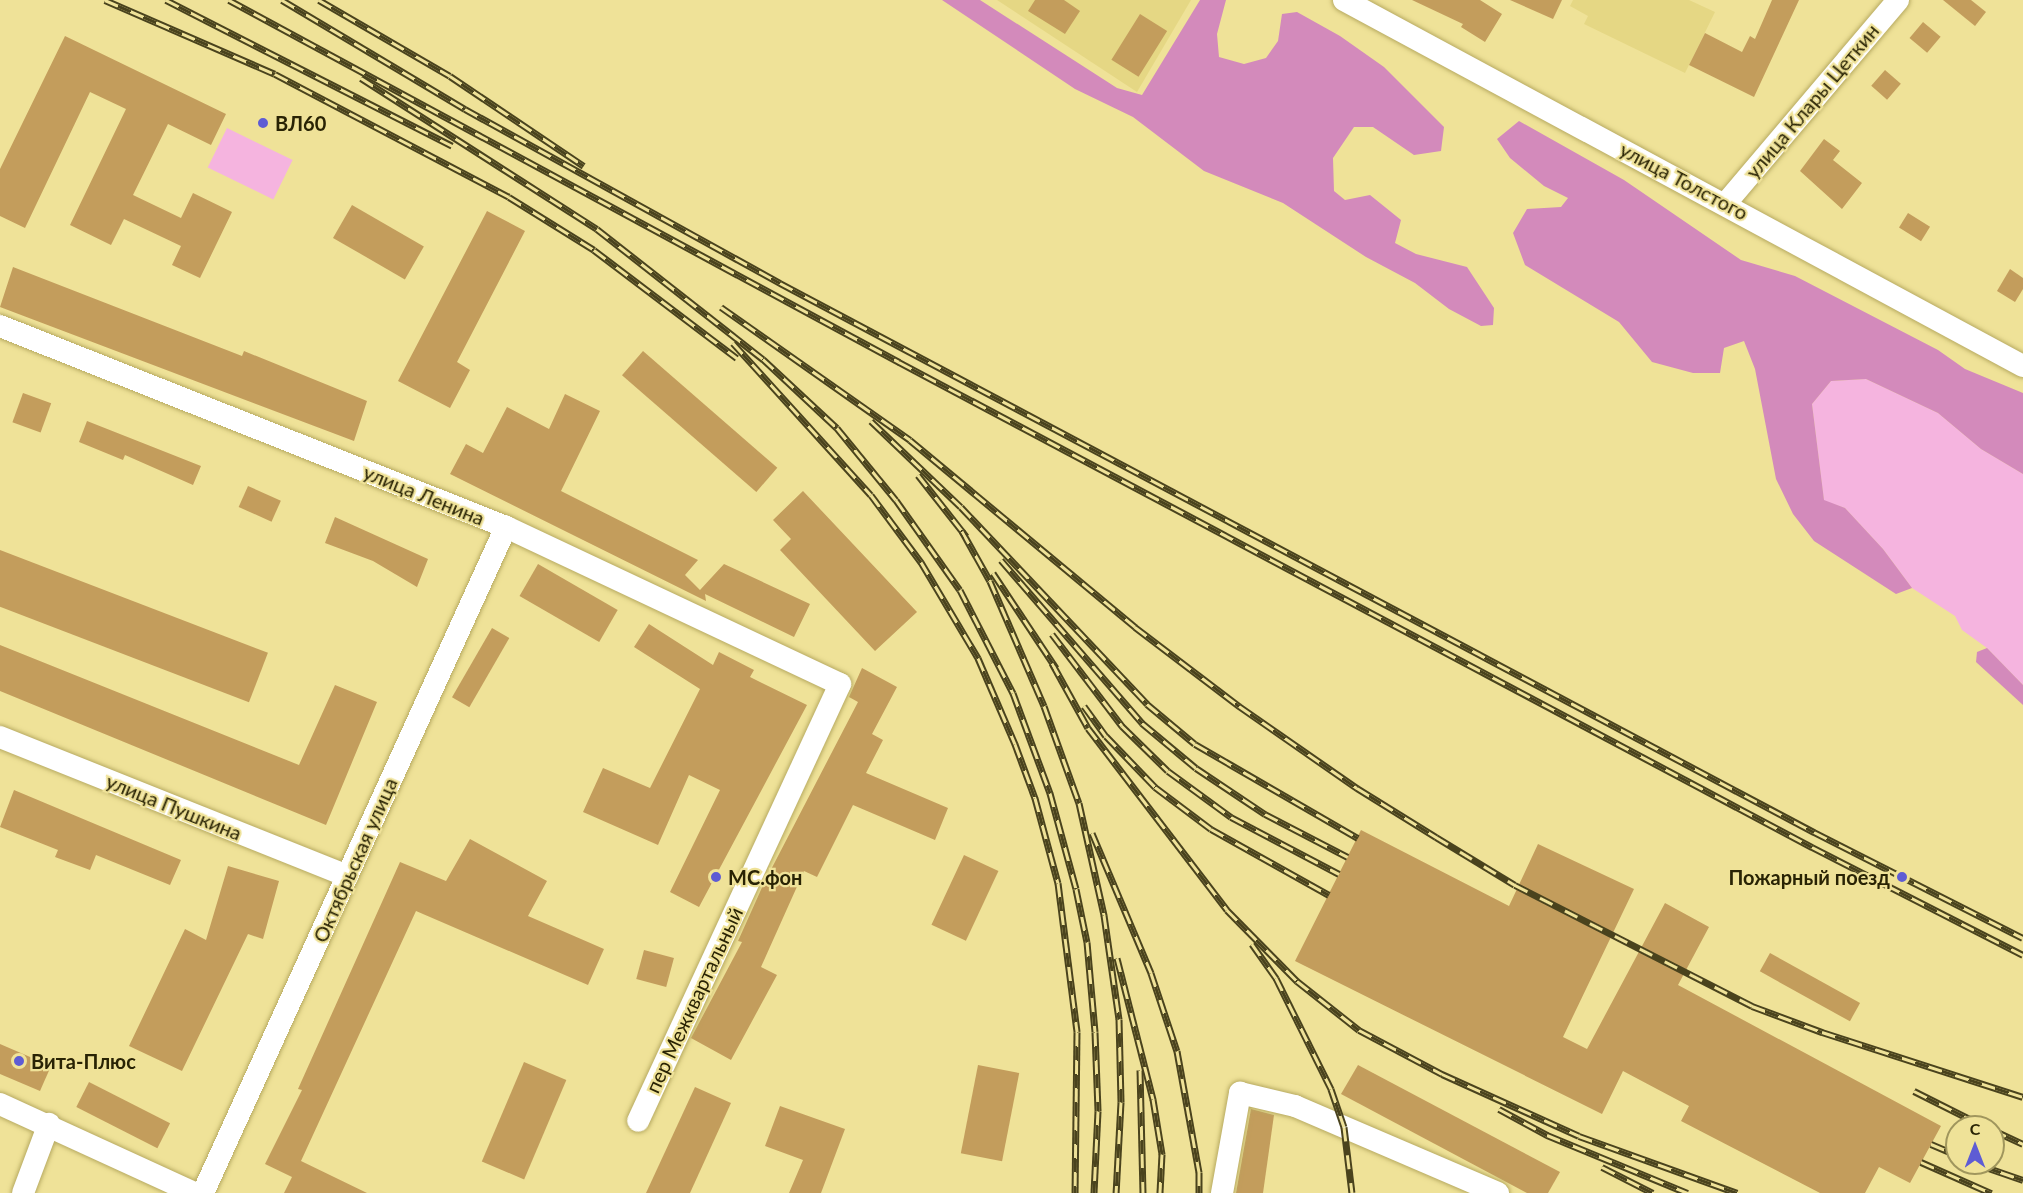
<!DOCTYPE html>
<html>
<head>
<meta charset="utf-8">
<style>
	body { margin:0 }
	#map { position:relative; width:2023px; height:1193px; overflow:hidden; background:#efe298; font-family:Lato,sans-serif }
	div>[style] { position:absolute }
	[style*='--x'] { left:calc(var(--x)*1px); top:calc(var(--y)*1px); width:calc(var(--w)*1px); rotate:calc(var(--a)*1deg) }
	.built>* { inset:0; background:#e5d784 }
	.green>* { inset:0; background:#f5b4df; transform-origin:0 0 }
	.forest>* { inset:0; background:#d38abb }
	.building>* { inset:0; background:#c39d5c; transform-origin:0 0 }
	.roads { filter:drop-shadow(0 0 2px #b7aa61) drop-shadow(0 0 2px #b7aa61) }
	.minor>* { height:22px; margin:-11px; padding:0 11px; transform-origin:11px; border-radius:11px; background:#fff }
	.rail>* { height:7px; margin-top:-3.5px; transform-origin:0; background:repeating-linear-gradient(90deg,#efe298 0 14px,#4a431d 0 28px); box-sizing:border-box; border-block:2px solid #4a431d }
	.dots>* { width:16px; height:16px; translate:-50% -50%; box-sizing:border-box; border:3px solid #efe298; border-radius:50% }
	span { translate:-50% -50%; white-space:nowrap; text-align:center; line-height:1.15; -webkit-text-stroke:4.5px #efe298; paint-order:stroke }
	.street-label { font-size:20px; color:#292304 }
	.poi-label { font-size:20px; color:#292304; font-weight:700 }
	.left { translate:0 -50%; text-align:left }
	.right { translate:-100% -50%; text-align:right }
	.north { position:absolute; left:1945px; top:1115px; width:60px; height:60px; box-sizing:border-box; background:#efe298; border:2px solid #a0965d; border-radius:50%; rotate:0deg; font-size:16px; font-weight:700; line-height:24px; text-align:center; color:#292304 }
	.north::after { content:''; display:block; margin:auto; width:21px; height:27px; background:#5e5cd4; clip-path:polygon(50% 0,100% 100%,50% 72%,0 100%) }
</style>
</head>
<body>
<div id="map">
	<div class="built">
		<div style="clip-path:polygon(997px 0,1191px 0,1137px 92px)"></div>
		<div style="clip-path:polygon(1573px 0,1689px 0,1715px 12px,1685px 73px,1584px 24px,1588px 16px,1570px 6px)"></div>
	</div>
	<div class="green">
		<div style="left:227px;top:128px;width:73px;height:44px;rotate:26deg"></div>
		<div style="clip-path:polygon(1866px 379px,1938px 413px,1981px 449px,2023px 474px,2023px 685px,1987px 648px,1962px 630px,1955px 616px,1912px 588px,1883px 549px,1845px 508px,1824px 501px,1812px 404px,1831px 381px)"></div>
	</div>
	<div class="forest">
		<div style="clip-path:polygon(942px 0,980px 0,1117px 88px,1142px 95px,1200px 0,1226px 0,1217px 34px,1219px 57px,1244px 64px,1266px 58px,1278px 41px,1282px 14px,1297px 12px,1340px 36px,1384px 67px,1444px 127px,1441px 151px,1414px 155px,1373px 127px,1354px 127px,1333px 158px,1334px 191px,1345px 200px,1370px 195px,1401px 220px,1395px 243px,1416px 254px,1467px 267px,1494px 308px,1493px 325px,1481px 326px,1449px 309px,1415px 283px,1366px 257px,1283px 203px,1204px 171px,1133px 117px,1075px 89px)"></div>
		<div style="clip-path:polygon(1519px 121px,1624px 180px,1741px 260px,1795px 276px,1938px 350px,1965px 369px,2023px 393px,2023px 474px,1981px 449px,1938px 413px,1866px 379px,1831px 381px,1812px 404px,1824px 500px,1845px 508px,1883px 549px,1912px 588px,1896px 594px,1814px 541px,1793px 514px,1776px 479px,1755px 369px,1744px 341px,1724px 348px,1720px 373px,1693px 373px,1652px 362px,1619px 322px,1525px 265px,1513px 233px,1527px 209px,1561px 207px,1568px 198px,1544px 186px,1510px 158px,1497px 139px)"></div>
		<div style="clip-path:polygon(1987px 648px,2023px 685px,2023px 705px,1976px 662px,1977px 652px)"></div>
	</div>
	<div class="building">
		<div style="clip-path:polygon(1035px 0,1064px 0,1080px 11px,1065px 34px,1028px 11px)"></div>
		<div style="clip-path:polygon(1412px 0,1480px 0,1502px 14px,1485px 42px,1461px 27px,1463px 24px)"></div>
		<div style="clip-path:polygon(1510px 0,1562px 0,1553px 19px)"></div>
		<div style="clip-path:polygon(1772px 0,1799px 0,1754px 97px,1689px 65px,1705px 33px,1742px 52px,1750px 36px,1755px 39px)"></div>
		<div style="clip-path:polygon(1943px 0,1971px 0,1986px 12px,1975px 26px)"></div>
		<div style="left:1140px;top:14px;width:32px;height:54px;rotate:32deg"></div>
		<div style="left:1923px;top:22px;width:23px;height:21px;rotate:40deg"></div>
		<div style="clip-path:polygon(65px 36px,226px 114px,211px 145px,168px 124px,133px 195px,181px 218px,193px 193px,232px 212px,200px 278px,172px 265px,181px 246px,124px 219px,111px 245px,70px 225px,126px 109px,90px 92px,25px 228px,0 216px,0 169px)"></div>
		<div style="left:1885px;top:70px;width:21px;height:21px;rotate:41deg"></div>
		<div style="clip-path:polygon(1824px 139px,1840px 151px,1833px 160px,1862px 183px,1842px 209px,1800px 171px)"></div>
		<div style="left:352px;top:205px;width:83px;height:38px;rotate:30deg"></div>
		<div style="clip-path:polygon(487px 211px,525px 231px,457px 362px,470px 370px,450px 408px,398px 381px)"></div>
		<div style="left:1908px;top:213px;width:26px;height:17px;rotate:32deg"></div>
		<div style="clip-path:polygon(13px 267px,242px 356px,244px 351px,367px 401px,354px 441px,0 307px)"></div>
		<div style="clip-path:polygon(2010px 269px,2023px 278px,2023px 289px,2015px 302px,1997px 291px)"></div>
		<div style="left:643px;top:351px;width:178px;height:32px;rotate:41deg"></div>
		<div style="left:23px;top:393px;width:30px;height:31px;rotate:20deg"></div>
		<div style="clip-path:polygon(565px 394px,600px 411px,561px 491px,698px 560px,685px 575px,700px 590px,724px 564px,810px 604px,794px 637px,705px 594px,706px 601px,450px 474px,466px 444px,483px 453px,507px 407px,549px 429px)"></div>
		<div style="clip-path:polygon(87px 421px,201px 466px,193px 485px,125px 455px,123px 460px,79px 442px)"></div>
		<div style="left:248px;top:486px;width:36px;height:23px;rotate:24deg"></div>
		<div style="clip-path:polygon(803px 491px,917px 612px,875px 651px,780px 550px,791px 539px,773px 520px)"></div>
		<div style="clip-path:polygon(335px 517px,428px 559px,417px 587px,373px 561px,325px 543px)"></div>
		<div style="left:0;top:550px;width:287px;height:53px;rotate:21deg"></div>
		<div style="left:538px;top:564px;width:92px;height:37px;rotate:30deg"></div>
		<div style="clip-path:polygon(649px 624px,713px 665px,719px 652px,754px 670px,750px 677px,807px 705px,699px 907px,670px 892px,720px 790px,689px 775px,658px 845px,583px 812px,603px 768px,650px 788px,700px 689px,634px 647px)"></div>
		<div style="left:492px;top:628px;width:20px;height:80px;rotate:30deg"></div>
		<div style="clip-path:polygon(0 645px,299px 765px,335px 685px,377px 702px,326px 825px,0 691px)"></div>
		<div style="clip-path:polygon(862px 668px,897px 687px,872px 734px,883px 740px,866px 773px,948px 808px,935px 840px,853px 805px,817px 877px,804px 871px,761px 967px,777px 975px,731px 1060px,691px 1038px,742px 942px,738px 941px,764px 883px,858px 702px,849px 697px)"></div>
		<div style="clip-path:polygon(14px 790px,181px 860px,170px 885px,96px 855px,90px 870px,55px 857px,58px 850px,0 827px)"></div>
		<div style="clip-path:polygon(1361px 830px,1509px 906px,1538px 844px,1634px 889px,1563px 1037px,1587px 1049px,1665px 903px,1709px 927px,1678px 985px,1941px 1126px,1910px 1183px,1879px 1167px,1865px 1193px,1820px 1193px,1681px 1121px,1689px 1106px,1623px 1071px,1602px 1114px,1295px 961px)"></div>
		<div style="clip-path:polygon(470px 839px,547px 881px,528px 916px,604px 949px,588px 985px,416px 911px,301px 1161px,367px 1193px,284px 1193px,292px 1177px,265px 1164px,302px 1090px,298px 1089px,400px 862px,446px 881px)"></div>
		<div style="left:964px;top:855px;width:38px;height:77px;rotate:25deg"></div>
		<div style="clip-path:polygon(228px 866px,279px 881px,263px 939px,248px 934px,182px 1071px,129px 1046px,185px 929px,206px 940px)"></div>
		<div style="left:644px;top:950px;width:31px;height:30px;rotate:15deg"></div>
		<div style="left:1770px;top:953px;width:103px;height:21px;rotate:29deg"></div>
		<div style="clip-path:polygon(0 1044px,51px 1066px,40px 1091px,0 1074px)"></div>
		<div style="left:524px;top:1062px;width:46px;height:108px;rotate:23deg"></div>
		<div style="left:978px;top:1065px;width:42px;height:90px;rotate:11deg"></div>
		<div style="clip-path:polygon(1358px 1065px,1560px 1172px,1548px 1193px,1527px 1193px,1341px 1094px)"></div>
		<div style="left:89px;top:1082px;width:91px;height:28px;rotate:27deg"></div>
		<div style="clip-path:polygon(695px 1087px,731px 1103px,690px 1193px,646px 1193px)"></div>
		<div style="clip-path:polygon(780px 1106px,845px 1129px,821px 1193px,789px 1193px,803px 1160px,765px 1146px)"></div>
		<div style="clip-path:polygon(1251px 1109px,1274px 1115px,1263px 1193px,1236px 1193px)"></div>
	</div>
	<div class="roads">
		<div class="minor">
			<div style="--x:1344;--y:0;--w:771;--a:28.33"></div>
			<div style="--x:1726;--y:203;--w:266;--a:-49.7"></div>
			<div style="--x:0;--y:326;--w:544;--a:21.66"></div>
			<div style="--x:506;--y:527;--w:369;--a:25.2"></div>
			<div style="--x:840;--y:684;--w:481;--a:114.8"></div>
			<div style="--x:0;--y:737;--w:374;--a:21.8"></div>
			<div style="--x:0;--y:1104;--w:213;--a:24.6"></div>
			<div style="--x:23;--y:1193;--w:74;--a:-69.4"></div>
			<div style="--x:203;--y:1193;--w:732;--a:-65.54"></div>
			<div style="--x:1222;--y:1193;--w:102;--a:-79.8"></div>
			<div style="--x:1240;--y:1093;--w:57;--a:13.3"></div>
			<div style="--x:1295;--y:1106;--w:221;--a:23.2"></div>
		</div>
	</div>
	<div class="rail">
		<div style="--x:105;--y:0;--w:185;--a:23.5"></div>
		<div style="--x:275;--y:74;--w:264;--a:27.7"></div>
		<div style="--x:509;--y:197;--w:100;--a:31.9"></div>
		<div style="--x:594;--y:250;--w:179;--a:37.1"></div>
		<div style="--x:166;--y:0;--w:321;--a:27"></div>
		<div style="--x:229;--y:0;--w:762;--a:28.38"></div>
		<div style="--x:899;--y:362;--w:1034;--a:27.98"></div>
		<div style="--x:1812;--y:847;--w:237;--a:27.1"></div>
		<div style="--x:282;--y:0;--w:213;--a:30.8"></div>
		<div style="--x:465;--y:109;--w:360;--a:28.9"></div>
		<div style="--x:780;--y:283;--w:1171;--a:27.97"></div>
		<div style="--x:1814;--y:832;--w:234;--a:26.9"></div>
		<div style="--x:319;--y:0;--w:151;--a:30.1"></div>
		<div style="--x:450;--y:76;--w:161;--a:33.9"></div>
		<div style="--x:361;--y:78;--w:280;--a:32.6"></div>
		<div style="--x:597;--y:229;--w:211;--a:38.1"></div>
		<div style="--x:763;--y:359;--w:101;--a:43"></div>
		<div style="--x:837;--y:428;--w:93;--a:50.7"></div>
		<div style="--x:896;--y:500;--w:110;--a:54.6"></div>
		<div style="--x:960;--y:590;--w:116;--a:62.8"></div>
		<div style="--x:1013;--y:693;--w:107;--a:69.7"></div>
		<div style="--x:1050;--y:793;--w:99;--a:74.8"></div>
		<div style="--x:1076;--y:889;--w:54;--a:78.3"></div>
		<div style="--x:1087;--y:942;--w:90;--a:84.9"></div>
		<div style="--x:1095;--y:1032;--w:79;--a:87.8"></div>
		<div style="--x:1098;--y:1111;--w:82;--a:92.8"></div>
		<div style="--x:721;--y:307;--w:231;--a:35.1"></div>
		<div style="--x:910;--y:440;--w:293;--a:39.7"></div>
		<div style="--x:1135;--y:627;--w:131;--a:37.2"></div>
		<div style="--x:1239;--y:706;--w:144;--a:34.8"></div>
		<div style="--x:1357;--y:788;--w:93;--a:31.8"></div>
		<div style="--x:1436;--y:837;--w:92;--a:31.3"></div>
		<div style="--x:1515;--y:885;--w:266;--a:27"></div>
		<div style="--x:1752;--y:1006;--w:75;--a:20.4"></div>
		<div style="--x:1822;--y:1032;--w:211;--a:17.9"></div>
		<div style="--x:733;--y:343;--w:205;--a:47.8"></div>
		<div style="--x:871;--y:495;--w:84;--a:53.3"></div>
		<div style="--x:921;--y:562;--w:112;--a:59.3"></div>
		<div style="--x:978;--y:658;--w:94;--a:66.7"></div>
		<div style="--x:1015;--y:744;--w:58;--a:69.7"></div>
		<div style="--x:1035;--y:798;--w:88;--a:74.9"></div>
		<div style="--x:1058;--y:883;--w:150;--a:82.7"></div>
		<div style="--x:1077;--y:1032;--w:161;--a:90.7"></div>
		<div style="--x:871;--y:421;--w:124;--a:43.7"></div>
		<div style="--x:961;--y:507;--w:271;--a:46.6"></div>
		<div style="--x:1147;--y:704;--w:62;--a:39.8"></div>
		<div style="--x:1195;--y:744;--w:188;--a:30"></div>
		<div style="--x:918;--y:475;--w:78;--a:51.8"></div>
		<div style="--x:962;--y:531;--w:57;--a:60.8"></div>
		<div style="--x:990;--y:581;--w:136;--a:66.6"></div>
		<div style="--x:1044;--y:706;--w:103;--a:70.2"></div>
		<div style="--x:1079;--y:803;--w:115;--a:77.4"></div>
		<div style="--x:1104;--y:915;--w:105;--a:81.8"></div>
		<div style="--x:1119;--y:1019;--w:83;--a:88.6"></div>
		<div style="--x:1121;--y:1102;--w:91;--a:93.1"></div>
		<div style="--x:1001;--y:560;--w:216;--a:49.1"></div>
		<div style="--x:1142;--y:723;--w:70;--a:39.8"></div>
		<div style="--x:1196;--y:768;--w:83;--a:33.7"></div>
		<div style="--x:1265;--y:814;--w:93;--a:27.4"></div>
		<div style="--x:993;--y:573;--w:114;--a:56.4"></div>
		<div style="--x:1052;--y:634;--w:116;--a:52.7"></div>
		<div style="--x:1122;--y:726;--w:64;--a:44.4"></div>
		<div style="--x:1168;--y:771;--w:78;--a:36.1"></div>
		<div style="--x:1231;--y:817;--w:122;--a:27.8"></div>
		<div style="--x:1052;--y:663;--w:74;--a:61"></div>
		<div style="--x:1088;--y:728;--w:229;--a:52.6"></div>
		<div style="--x:1227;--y:910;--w:100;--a:45.4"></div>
		<div style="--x:1297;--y:981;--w:79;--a:38.3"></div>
		<div style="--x:1359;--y:1030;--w:94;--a:27.9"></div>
		<div style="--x:1442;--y:1074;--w:150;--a:24.3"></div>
		<div style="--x:1579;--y:1136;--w:168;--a:19.8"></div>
		<div style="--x:1084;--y:706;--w:37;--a:54"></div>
		<div style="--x:1106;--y:736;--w:71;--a:46.1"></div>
		<div style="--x:1155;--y:787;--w:70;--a:36.9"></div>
		<div style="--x:1211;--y:829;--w:135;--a:29.2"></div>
		<div style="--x:1092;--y:833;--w:152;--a:67.1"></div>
		<div style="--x:1151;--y:973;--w:82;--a:71.6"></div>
		<div style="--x:1177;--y:1051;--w:123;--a:79.7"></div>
		<div style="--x:1199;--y:1172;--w:21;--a:90"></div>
		<div style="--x:1252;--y:944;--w:42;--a:54.8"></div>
		<div style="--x:1276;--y:978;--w:124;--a:63.6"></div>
		<div style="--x:1331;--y:1089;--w:40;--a:71.1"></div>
		<div style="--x:1344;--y:1127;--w:66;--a:83.1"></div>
		<div style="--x:1117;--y:958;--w:146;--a:75.7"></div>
		<div style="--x:1153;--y:1099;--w:56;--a:80.7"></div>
		<div style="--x:1162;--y:1154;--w:39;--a:93"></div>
		<div style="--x:1140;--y:1070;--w:123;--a:88.6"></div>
		<div style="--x:1914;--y:1091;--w:80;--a:26.6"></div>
		<div style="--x:1499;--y:1109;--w:55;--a:28.4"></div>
		<div style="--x:1547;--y:1135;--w:152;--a:22.4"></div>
		<div style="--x:1993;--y:1130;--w:33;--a:25"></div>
		<div style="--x:1931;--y:1144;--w:28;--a:23"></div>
		<div style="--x:1921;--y:1162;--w:77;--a:23.9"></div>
		<div style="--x:1974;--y:1163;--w:52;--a:19.1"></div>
		<div style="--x:1602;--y:1167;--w:57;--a:27"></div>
	</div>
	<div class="dots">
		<div style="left:263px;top:123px;background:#5e5cd4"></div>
		<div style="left:716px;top:877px;background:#5e5cd4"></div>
		<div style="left:1902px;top:877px;background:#5e5cd4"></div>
		<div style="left:19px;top:1061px;background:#5e5cd4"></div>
	</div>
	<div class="street-label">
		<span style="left:1812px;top:101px;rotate:-50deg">улица Клары Цеткин</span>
		<span style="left:1684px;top:181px;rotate:28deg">улица Толстого</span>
		<span style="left:424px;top:495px;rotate:22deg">улица Ленина</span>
		<span style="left:174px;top:807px;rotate:22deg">улица Пушкина</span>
		<span style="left:355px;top:860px;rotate:-66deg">Октябрьская улица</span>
		<span style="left:694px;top:1000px;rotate:-65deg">пер Межквартальный</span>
	</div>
	<div class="poi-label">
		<span class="left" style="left:275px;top:123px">ВЛ60</span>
		<span class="left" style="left:728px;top:877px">МС.фон</span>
		<span class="right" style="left:1890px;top:877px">Пожарный поезд</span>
		<span class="left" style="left:31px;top:1061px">Вита-Плюс</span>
	</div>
	<div class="north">С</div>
</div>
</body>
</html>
